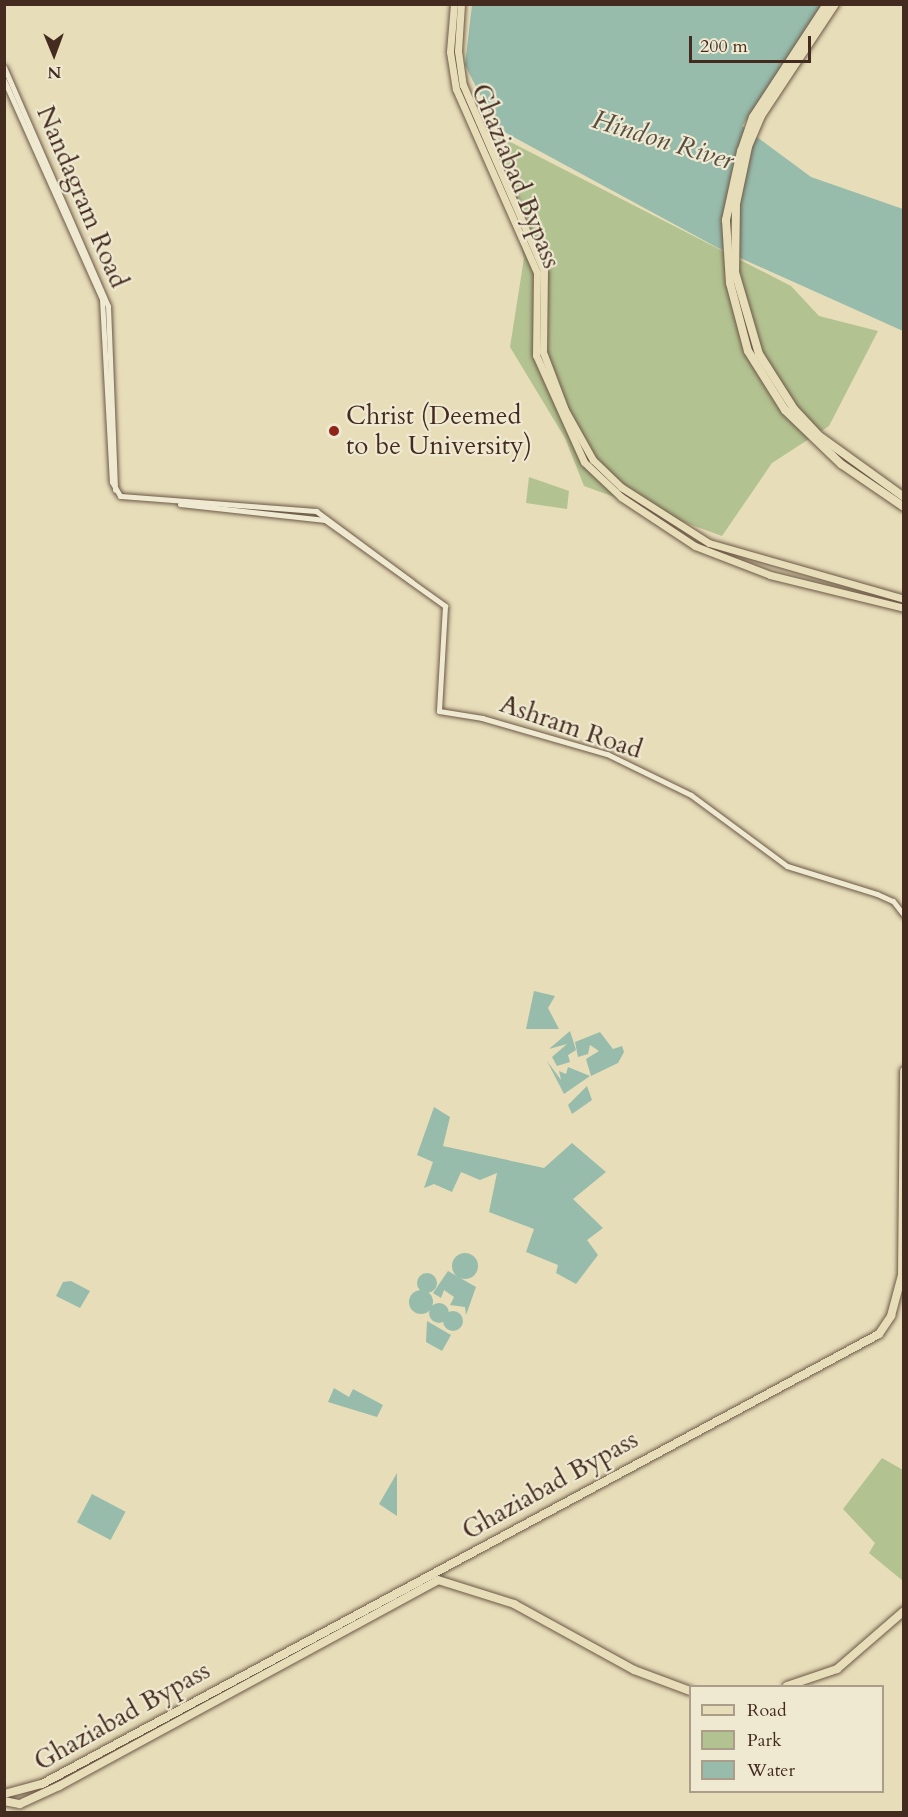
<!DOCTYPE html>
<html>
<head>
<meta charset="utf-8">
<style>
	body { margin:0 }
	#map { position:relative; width:908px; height:1817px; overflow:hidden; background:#e7ddb9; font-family:Cardo,serif }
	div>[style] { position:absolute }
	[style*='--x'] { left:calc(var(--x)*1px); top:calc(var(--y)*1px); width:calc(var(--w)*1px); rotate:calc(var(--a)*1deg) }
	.green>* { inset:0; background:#b3c291 }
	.water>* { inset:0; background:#97bcac; transform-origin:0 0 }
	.round { border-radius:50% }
	.roads { filter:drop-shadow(0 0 2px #6c5846) drop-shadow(0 0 2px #6c5846) }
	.minor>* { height:5px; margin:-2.5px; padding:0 2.5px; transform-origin:2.5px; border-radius:2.5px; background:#efe9d2 }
	.major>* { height:7px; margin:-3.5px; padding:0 3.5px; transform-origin:3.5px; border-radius:3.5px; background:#e7ddb9 }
	.highway>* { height:8px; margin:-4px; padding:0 4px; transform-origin:4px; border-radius:4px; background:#e7ddb9 }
	.dots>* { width:16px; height:16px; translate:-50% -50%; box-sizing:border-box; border:3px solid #efe9d2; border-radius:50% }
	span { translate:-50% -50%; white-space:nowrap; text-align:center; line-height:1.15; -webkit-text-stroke:4.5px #efe9d2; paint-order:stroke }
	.street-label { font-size:26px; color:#432b1f }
	.poi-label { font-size:26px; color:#432b1f }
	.left { translate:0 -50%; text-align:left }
	.water-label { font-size:27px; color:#584f42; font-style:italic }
	.frame { position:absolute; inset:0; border:6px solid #432b1f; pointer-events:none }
	.legend { position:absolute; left:689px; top:1685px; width:195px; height:108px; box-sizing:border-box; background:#efe9d2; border:2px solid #aa9d8a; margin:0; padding:8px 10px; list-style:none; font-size:18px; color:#432b1f }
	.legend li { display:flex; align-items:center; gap:12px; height:30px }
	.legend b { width:30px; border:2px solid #aa9d8a }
	.north { position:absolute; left:24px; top:24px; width:60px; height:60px; -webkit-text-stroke:4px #efe9d2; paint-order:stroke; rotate:179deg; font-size:16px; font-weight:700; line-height:24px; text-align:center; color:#432b1f }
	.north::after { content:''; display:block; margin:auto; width:21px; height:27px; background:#432b1f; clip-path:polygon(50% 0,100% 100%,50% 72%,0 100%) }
	.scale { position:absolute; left:689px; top:36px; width:122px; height:27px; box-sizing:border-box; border:3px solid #432b1f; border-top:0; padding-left:8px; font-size:18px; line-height:21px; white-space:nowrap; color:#432b1f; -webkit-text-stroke:4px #efe9d2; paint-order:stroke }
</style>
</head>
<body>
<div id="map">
	<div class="green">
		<div style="clip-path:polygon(491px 132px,791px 286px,819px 316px,878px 331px,829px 426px,772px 463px,722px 536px,584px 486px,565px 438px,510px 347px,524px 258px)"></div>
		<div style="clip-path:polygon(529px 477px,569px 491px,567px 509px,526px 503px)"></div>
		<div style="clip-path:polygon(882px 1458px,903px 1470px,903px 1581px,869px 1553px,875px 1543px,843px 1509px)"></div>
	</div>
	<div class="water">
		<div style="clip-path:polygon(472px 5px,824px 5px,742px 126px,811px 177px,903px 209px,903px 331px,718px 248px,497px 128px,465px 65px)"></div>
		<div style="clip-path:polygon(534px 991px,555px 996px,548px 1008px,559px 1029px,526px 1029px)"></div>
		<div style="clip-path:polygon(570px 1031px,576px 1050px,568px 1055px,570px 1062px,557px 1066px,552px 1057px,567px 1044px,549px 1049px)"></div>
		<div style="clip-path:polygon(600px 1032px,613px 1049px,622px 1046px,624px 1052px,618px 1063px,591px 1076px,586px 1059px,599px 1051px,590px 1045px,588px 1054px,578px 1057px,575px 1042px)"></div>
		<div style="clip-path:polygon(547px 1061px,561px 1080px,559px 1071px,566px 1074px,568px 1067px,590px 1076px,564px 1094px)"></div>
		<div style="clip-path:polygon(587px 1086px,592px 1100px,572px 1114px,568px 1105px)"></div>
		<div style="clip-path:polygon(434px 1107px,450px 1117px,443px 1146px,544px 1168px,572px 1143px,606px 1172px,573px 1199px,603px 1228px,587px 1240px,598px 1255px,576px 1284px,556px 1273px,558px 1265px,526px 1252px,534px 1229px,489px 1212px,497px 1173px,480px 1180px,461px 1172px,452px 1192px,434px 1184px,424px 1188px,433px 1162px,417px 1155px)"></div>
		<div class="round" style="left:452px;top:1253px;width:26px;height:26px"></div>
		<div style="clip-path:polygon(448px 1271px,476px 1287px,466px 1315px,465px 1307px,450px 1305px,454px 1297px,444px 1290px,441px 1298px,433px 1293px)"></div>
		<div class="round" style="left:417px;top:1273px;width:20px;height:20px"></div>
		<div style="clip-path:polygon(71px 1281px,90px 1291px,80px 1308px,56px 1296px,63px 1282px)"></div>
		<div class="round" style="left:409px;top:1290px;width:24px;height:24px"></div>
		<div class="round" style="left:429px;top:1303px;width:20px;height:20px"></div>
		<div class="round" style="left:443px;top:1311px;width:20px;height:20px"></div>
		<div style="clip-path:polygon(427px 1321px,451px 1335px,442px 1351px,426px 1342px)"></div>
		<div style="clip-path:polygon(334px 1388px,349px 1397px,353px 1389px,383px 1405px,377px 1417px,328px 1402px)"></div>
		<div style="clip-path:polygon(397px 1473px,397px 1516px,379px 1504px)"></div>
		<div style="left:92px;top:1494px;width:38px;height:32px;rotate:28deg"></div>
	</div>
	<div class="roads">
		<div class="minor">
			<div style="--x:4;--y:67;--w:261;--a:66.5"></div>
			<div style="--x:108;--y:306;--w:184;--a:87.8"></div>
			<div style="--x:4;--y:80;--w:240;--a:65.9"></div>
			<div style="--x:102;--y:299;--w:183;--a:86.9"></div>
			<div style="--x:112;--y:482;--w:16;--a:60"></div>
			<div style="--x:120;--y:496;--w:197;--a:4.4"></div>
			<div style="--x:316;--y:511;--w:119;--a:36.5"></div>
			<div style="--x:180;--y:504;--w:146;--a:6.3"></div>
			<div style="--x:325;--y:520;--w:148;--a:35.6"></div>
			<div style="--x:445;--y:606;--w:105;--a:93.3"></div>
			<div style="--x:439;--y:711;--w:44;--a:9.2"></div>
			<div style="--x:482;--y:718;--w:130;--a:16.1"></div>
			<div style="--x:607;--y:754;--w:93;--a:26"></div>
			<div style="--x:691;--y:795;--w:119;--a:36.5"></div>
			<div style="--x:787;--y:866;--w:94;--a:17.3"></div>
			<div style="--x:877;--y:894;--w:17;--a:24"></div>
			<div style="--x:893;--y:901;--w:18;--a:52"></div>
		</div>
		<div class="major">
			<div style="--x:454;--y:4;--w:48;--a:94.8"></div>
			<div style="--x:450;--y:52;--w:37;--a:81"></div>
			<div style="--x:456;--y:89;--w:201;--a:66.2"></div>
			<div style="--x:537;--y:273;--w:82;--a:90.7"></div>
			<div style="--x:536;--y:355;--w:117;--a:65.8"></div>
			<div style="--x:584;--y:462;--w:51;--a:43.4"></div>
			<div style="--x:621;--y:497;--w:89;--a:33.5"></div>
			<div style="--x:695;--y:546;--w:80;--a:21.1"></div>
			<div style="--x:770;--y:575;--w:138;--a:13.8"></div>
			<div style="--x:461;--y:4;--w:47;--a:93.7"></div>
			<div style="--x:458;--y:51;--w:34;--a:82"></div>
			<div style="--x:463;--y:85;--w:203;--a:66.5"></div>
			<div style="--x:544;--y:271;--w:81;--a:90.7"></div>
			<div style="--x:543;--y:352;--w:62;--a:69.2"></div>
			<div style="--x:565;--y:410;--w:57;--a:60.8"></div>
			<div style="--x:593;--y:460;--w:39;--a:44"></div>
			<div style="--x:621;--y:487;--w:104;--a:32.5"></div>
			<div style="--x:709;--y:543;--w:203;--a:16"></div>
		</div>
		<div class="highway">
			<div style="--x:827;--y:4;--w:135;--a:123.2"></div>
			<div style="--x:753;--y:117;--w:36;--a:109"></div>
			<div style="--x:741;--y:151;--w:71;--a:102.3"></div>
			<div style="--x:726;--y:220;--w:63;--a:86.4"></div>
			<div style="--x:730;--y:283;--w:70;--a:75.2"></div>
			<div style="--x:748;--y:351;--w:70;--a:57.9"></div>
			<div style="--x:785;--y:410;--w:78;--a:44"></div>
			<div style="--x:841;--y:464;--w:76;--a:34.3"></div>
			<div style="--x:835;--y:4;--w:134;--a:123.5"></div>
			<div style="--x:761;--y:116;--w:34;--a:113"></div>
			<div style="--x:748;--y:147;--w:58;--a:101.9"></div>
			<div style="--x:736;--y:204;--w:68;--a:90.8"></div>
			<div style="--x:735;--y:272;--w:85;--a:73.7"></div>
			<div style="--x:759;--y:354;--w:65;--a:57.5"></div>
			<div style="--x:794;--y:409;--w:35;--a:47"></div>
			<div style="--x:818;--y:435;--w:106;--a:35.8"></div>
			<div style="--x:787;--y:1686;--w:53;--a:-18.8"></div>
			<div style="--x:837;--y:1669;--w:89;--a:-40.9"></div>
			<div style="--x:4;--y:1794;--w:39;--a:-15"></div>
			<div style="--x:42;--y:1784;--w:950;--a:-28.26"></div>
			<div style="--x:879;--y:1334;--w:22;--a:-56"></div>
			<div style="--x:891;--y:1316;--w:42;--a:-75"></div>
			<div style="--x:902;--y:1275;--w:204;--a:-89.4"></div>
			<div style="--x:4;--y:1801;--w:16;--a:11"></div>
			<div style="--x:20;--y:1804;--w:43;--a:-24.8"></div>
			<div style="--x:59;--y:1786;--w:431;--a:-28.5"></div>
			<div style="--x:438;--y:1580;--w:80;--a:17.5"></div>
			<div style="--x:514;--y:1604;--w:137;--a:28.8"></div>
			<div style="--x:634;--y:1670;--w:60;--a:20.6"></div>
		</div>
	</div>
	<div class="dots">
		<div style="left:334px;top:431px;background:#8f2418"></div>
	</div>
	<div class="street-label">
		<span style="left:516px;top:176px;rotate:68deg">Ghaziabad Bypass</span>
		<span style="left:82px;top:197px;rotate:67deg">Nandagram Road</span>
		<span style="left:571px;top:727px;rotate:19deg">Ashram Road</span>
		<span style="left:550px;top:1485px;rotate:-29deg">Ghaziabad Bypass</span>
		<span style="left:122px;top:1716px;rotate:-29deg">Ghaziabad Bypass</span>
	</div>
	<div class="poi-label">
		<span class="left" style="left:346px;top:431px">Christ (Deemed<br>to be University)</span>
	</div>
	<div class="water-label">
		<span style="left:663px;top:140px;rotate:17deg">Hindon River</span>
	</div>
	<div class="frame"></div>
	<ul class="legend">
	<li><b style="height:8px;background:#e7ddb9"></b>Road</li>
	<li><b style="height:16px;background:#b3c291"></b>Park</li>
	<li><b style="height:16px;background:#97bcac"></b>Water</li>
	</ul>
	<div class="north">N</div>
	<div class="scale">200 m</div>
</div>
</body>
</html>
